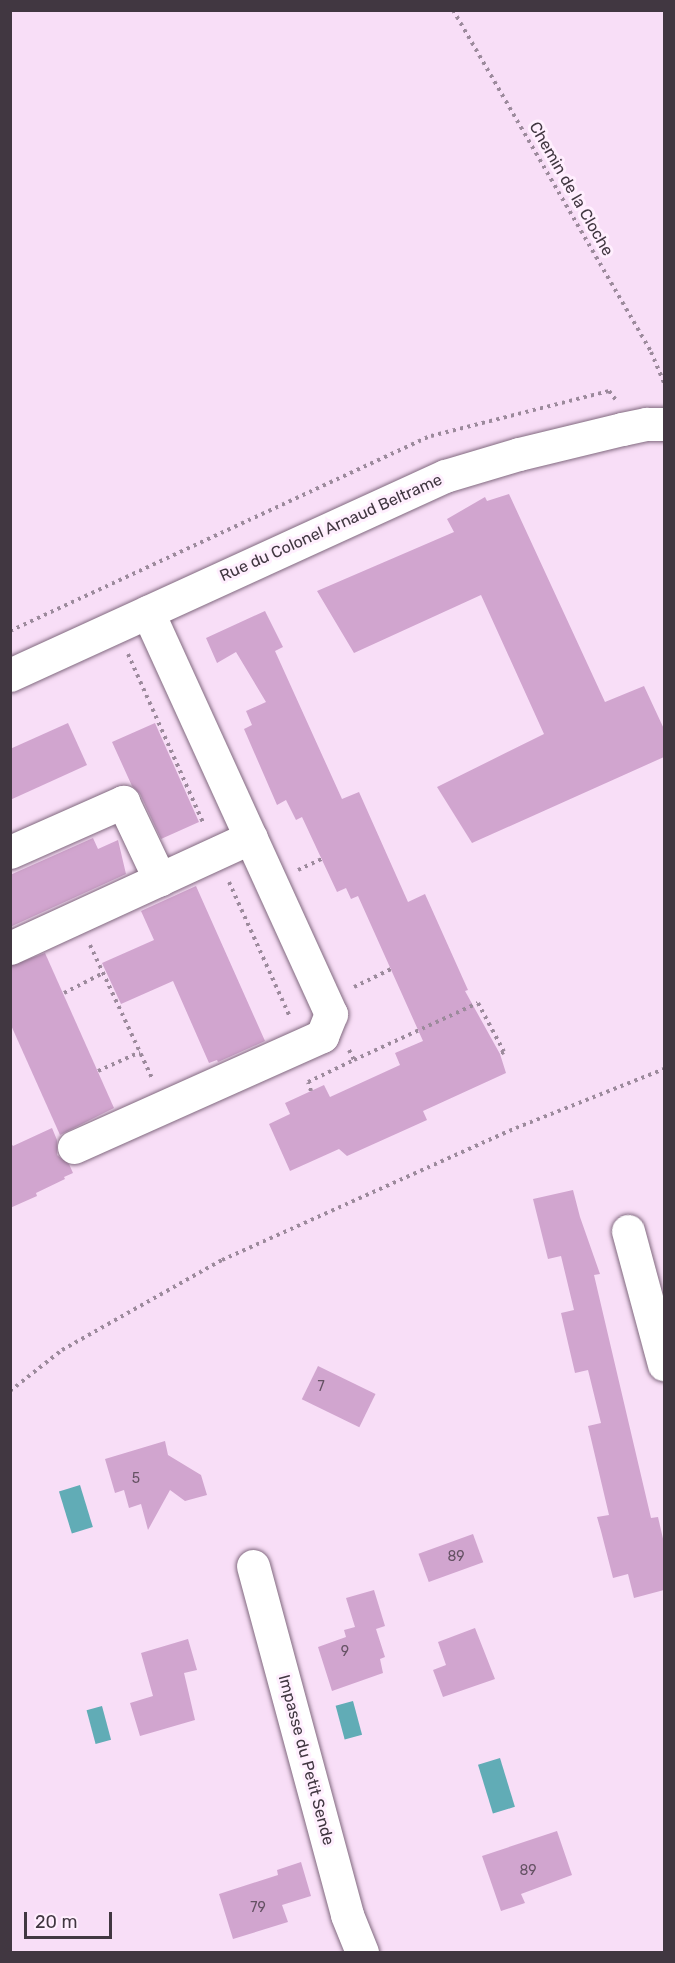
<!DOCTYPE html>
<html>
<head>
<meta charset="utf-8">
<style>
	body { margin:0 }
	#map { position:relative; width:675px; height:1963px; overflow:hidden; background:#f8def7; font-family:Rubik,sans-serif }
	div>[style] { position:absolute }
	[style*='--x'] { left:calc(var(--x)*1px); top:calc(var(--y)*1px); width:calc(var(--w)*1px); rotate:calc(var(--a)*1deg) }
	.water>* { inset:0; background:#61acb6; transform-origin:0 0 }
	.building>* { inset:0; background:#d1a5cf; transform-origin:0 0 }
	.path>* { height:4px; margin-top:-2px; transform-origin:0; background:repeating-linear-gradient(90deg,#9c8a9c 0 3px,transparent 0 7.5px) }
	.roads { filter:drop-shadow(0 0 2px #81697f) drop-shadow(0 0 2px #81697f) }
	.minor>* { height:33px; margin:-16.5px; padding:0 16.5px; transform-origin:16.5px; border-radius:16.5px; background:#fff }
	span { translate:-50% -50%; white-space:nowrap; text-align:center; line-height:1.15; -webkit-text-stroke:6px #ffeffe; paint-order:stroke }
	.number-label { font-size:14px; color:#655264 }
	.number-label span { -webkit-text-stroke-width:0 }
	.street-label { font-size:16px; color:#413741 }
	.frame { position:absolute; inset:0; border:12px solid #413741; pointer-events:none }
	.scale { position:absolute; left:24px; top:1912px; width:88px; height:27px; box-sizing:border-box; border:3px solid #413741; border-top:0; padding-left:8px; font-size:18px; line-height:21px; white-space:nowrap; color:#413741; -webkit-text-stroke:4px #ffeffe; paint-order:stroke }
</style>
</head>
<body>
<div id="map">
	<div class="water">
		<div style="left:80px;top:1485px;width:44px;height:22px;rotate:73deg"></div>
		<div style="left:353px;top:1701px;width:35px;height:18px;rotate:75deg"></div>
		<div style="left:102px;top:1706px;width:35px;height:16px;rotate:75deg"></div>
		<div style="left:500px;top:1758px;width:51px;height:23px;rotate:73deg"></div>
	</div>
	<div class="building">
		<div style="clip-path:polygon(509px 494px,605px 702px,644px 686px,664px 729px,664px 757px,472px 843px,437px 787px,544px 734px,481px 595px,354px 653px,317px 591px,454px 532px,447px 519px,485px 497px,487px 501px)"></div>
		<div style="clip-path:polygon(265px 611px,283px 647px,275px 651px,342px 799px,359px 792px,408px 902px,425px 894px,468px 990px,465px 991px,500px 1054px,506px 1073px,423px 1111px,427px 1120px,347px 1156px,339px 1149px,290px 1171px,269px 1124px,290px 1114px,285px 1103px,324px 1085px,330px 1097px,400px 1065px,395px 1053px,423px 1041px,358px 896px,351px 899px,346px 888px,337px 892px,302px 817px,296px 820px,286px 800px,277px 805px,244px 729px,252px 725px,246px 711px,266px 702px,236px 652px,217px 663px,206px 638px)"></div>
		<div style="clip-path:polygon(68px 723px,87px 765px,10px 800px,10px 749px)"></div>
		<div style="clip-path:polygon(155px 723px,199px 822px,161px 839px,140px 794px,132px 786px,112px 742px)"></div>
		<div style="clip-path:polygon(93px 838px,98px 849px,118px 840px,126px 874px,10px 927px,10px 875px)"></div>
		<div style="clip-path:polygon(196px 886px,265px 1041px,218px 1062px,217px 1060px,209px 1063px,173px 981px,121px 1004px,102px 963px,154px 940px,141px 911px)"></div>
		<div style="clip-path:polygon(45px 953px,114px 1108px,60px 1135px,10px 1023px,10px 966px)"></div>
		<div style="clip-path:polygon(52px 1128px,57px 1140px,57px 1155px,69px 1164px,73px 1173px,64px 1177px,65px 1179px,36px 1193px,37px 1196px,10px 1208px,10px 1142px,13px 1146px)"></div>
		<div style="clip-path:polygon(573px 1190px,580px 1217px,600px 1274px,594px 1275px,651px 1518px,658px 1517px,664px 1543px,664px 1590px,634px 1598px,628px 1574px,613px 1578px,601px 1531px,597px 1517px,609px 1515px,588px 1426px,601px 1423px,588px 1370px,575px 1373px,561px 1313px,574px 1310px,561px 1256px,548px 1259px,533px 1199px)"></div>
		<div style="left:318px;top:1366px;width:64px;height:37px;rotate:26deg"></div>
		<div style="clip-path:polygon(165px 1441px,168px 1455px,201px 1475px,207px 1495px,185px 1501px,170px 1490px,148px 1530px,141px 1504px,129px 1508px,124px 1490px,115px 1493px,105px 1459px)"></div>
		<div style="left:473px;top:1534px;width:30px;height:58px;rotate:70deg"></div>
		<div style="clip-path:polygon(374px 1590px,385px 1626px,376px 1629px,385px 1657px,380px 1659px,383px 1673px,332px 1691px,318px 1647px,346px 1637px,344px 1630px,355px 1627px,346px 1598px)"></div>
		<div style="clip-path:polygon(475px 1628px,495px 1679px,443px 1697px,433px 1670px,446px 1665px,438px 1642px)"></div>
		<div style="clip-path:polygon(188px 1639px,197px 1670px,184px 1673px,195px 1720px,140px 1736px,130px 1703px,153px 1696px,141px 1653px)"></div>
		<div style="clip-path:polygon(557px 1831px,572px 1875px,521px 1894px,525px 1903px,501px 1911px,482px 1856px)"></div>
		<div style="clip-path:polygon(301px 1862px,311px 1896px,282px 1905px,288px 1922px,233px 1939px,219px 1894px,278px 1875px,277px 1870px)"></div>
	</div>
	<div class="path">
		<div style="--x:453;--y:10;--w:395;--a:59.9"></div>
		<div style="--x:651;--y:352;--w:33;--a:67"></div>
		<div style="--x:10;--y:631;--w:464;--a:-24.9"></div>
		<div style="--x:431;--y:436;--w:184;--a:-14.2"></div>
		<div style="--x:609;--y:391;--w:11;--a:52"></div>
		<div style="--x:128;--y:654;--w:187;--a:66"></div>
		<div style="--x:298;--y:870;--w:26;--a:-25"></div>
		<div style="--x:229;--y:882;--w:148;--a:65.7"></div>
		<div style="--x:90;--y:945;--w:149;--a:65"></div>
		<div style="--x:354;--y:987;--w:41;--a:-25.9"></div>
		<div style="--x:64;--y:993;--w:44;--a:-27.1"></div>
		<div style="--x:349;--y:1050;--w:11;--a:63"></div>
		<div style="--x:354;--y:1060;--w:136;--a:-24.7"></div>
		<div style="--x:478;--y:1003;--w:55;--a:62"></div>
		<div style="--x:504;--y:1052;--w:4;--a:153"></div>
		<div style="--x:98;--y:1071;--w:46;--a:-24.3"></div>
		<div style="--x:311;--y:1091;--w:9;--a:-108"></div>
		<div style="--x:308;--y:1082;--w:51;--a:-25.6"></div>
		<div style="--x:10;--y:1391;--w:66;--a:-38.3"></div>
		<div style="--x:62;--y:1350;--w:184;--a:-29.4"></div>
		<div style="--x:222;--y:1260;--w:322;--a:-24.2"></div>
		<div style="--x:516;--y:1128;--w:159;--a:-21.7"></div>
	</div>
	<div class="roads">
		<div class="minor">
			<div style="--x:10;--y:675;--w:478;--a:-24.6"></div>
			<div style="--x:445;--y:476;--w:77;--a:-16.6"></div>
			<div style="--x:519;--y:454;--w:106;--a:-13.6"></div>
			<div style="--x:622;--y:429;--w:25;--a:-12"></div>
			<div style="--x:646;--y:424;--w:18;--a:0"></div>
			<div style="--x:10;--y:852;--w:124;--a:-23.9"></div>
			<div style="--x:123;--y:802;--w:86;--a:64.6"></div>
			<div style="--x:10;--y:948;--w:265;--a:-24.7"></div>
			<div style="--x:74;--y:1147;--w:272;--a:-24.1"></div>
			<div style="--x:322;--y:1036;--w:24;--a:-68"></div>
			<div style="--x:331;--y:1014;--w:442;--a:-114.5"></div>
			<div style="--x:628;--y:1231;--w:138;--a:74.9"></div>
			<div style="--x:253;--y:1566;--w:361;--a:74.9"></div>
			<div style="--x:347;--y:1915;--w:40;--a:68"></div>
		</div>
	</div>
	<div class="number-label">
		<span style="left:321px;top:1387px">7</span>
		<span style="left:136px;top:1479px">5</span>
		<span style="left:456px;top:1557px">89</span>
		<span style="left:345px;top:1652px">9</span>
		<span style="left:528px;top:1871px">89</span>
		<span style="left:258px;top:1908px">79</span>
	</div>
	<div class="street-label">
		<span style="left:571px;top:189px;rotate:60deg">Chemin de la Cloche</span>
		<span style="left:331px;top:528px;rotate:-24deg">Rue du Colonel Arnaud Beltrame</span>
		<span style="left:306px;top:1760px;rotate:75deg">Impasse du Petit Sende</span>
	</div>
	<div class="frame"></div>
	<div class="scale">20 m</div>
</div>
</body>
</html>
